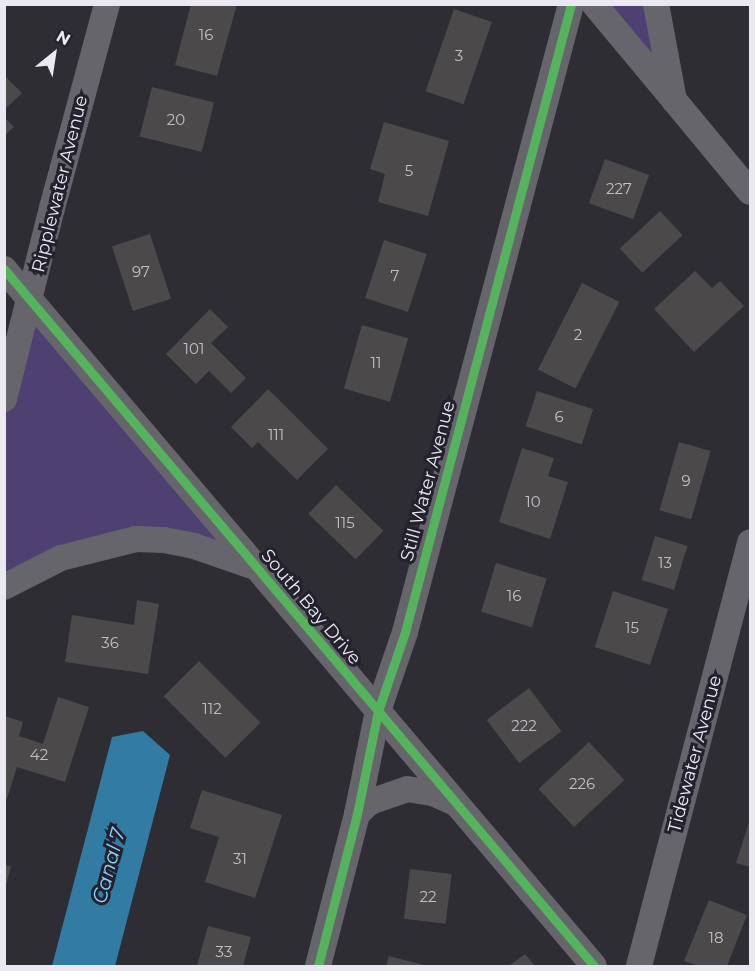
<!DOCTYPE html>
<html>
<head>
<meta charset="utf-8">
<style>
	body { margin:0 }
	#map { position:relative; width:755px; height:971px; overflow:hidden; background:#2e2d34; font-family:Montserrat,sans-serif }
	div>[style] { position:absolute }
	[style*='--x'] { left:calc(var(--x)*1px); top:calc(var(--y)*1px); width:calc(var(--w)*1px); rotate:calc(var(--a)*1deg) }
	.green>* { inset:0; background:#4e4172 }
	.water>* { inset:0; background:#327ca4 }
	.building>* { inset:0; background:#4c494a; transform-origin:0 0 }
	.minor>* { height:26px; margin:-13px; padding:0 13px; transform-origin:13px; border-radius:13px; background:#66656b }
	.cycleway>* { height:9px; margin:-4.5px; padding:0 4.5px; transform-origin:4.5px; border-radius:4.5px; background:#56b35d }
	span { translate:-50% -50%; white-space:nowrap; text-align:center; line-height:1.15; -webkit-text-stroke:6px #23212d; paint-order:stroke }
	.number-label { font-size:15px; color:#c2c0c7 }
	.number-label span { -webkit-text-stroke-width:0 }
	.street-label { font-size:18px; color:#eae8f1 }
	.water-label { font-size:20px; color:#8bd3ff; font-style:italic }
	.frame { position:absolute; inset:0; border:6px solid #eae8f1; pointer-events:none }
	.north { position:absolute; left:24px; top:24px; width:60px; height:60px; -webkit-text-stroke:4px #23212d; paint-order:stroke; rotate:30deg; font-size:16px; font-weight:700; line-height:24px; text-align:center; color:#eae8f1 }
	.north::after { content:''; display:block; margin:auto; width:21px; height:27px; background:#eae8f1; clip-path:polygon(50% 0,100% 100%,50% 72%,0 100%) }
</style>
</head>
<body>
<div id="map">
	<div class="green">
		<div style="clip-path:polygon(602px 5px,648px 5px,663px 76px)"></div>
		<div style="clip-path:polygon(33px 306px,248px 561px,148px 534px,5px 582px,5px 414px)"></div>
	</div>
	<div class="water">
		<div style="clip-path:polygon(143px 731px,170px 755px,115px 966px,52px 966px,112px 737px)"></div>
	</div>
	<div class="building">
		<div style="clip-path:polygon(191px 4px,237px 4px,217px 76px,175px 65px)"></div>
		<div style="left:454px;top:9px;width:40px;height:87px;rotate:19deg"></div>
		<div style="clip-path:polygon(4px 75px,22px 93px,4px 110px)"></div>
		<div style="left:152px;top:87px;width:64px;height:51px;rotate:14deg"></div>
		<div style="clip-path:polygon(4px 117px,14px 127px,4px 136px)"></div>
		<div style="clip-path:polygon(384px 122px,449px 141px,428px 216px,378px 202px,385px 174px,370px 169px)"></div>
		<div style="left:605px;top:159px;width:47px;height:47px;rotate:20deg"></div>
		<div style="left:660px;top:211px;width:33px;height:55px;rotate:47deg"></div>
		<div style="left:150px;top:234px;width:68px;height:40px;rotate:72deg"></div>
		<div style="left:384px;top:240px;width:45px;height:61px;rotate:18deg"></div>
		<div style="clip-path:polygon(695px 271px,712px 288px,720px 281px,744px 306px,694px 352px,654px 309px)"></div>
		<div style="left:582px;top:283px;width:42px;height:97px;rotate:27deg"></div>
		<div style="clip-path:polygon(210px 309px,228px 327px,211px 343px,246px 378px,231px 393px,209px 371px,196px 384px,166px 354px)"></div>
		<div style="left:362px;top:325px;width:48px;height:66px;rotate:16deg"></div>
		<div style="clip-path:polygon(268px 389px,328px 449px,297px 480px,258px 442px,252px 448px,231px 427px)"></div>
		<div style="left:537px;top:391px;width:59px;height:37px;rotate:18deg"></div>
		<div style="left:679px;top:442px;width:33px;height:71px;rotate:16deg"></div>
		<div style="clip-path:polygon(522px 448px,554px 458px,548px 476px,568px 482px,550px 539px,499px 522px)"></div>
		<div style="left:336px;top:485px;width:66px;height:40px;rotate:44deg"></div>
		<div style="left:655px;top:536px;width:34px;height:46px;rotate:17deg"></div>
		<div style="left:496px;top:563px;width:53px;height:51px;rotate:17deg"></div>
		<div style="left:613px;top:591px;width:58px;height:59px;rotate:18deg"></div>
		<div style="clip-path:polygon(137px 600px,159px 604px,148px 674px,65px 662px,72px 615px,134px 625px)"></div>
		<div style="left:199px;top:661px;width:87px;height:50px;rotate:45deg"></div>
		<div style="left:529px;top:688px;width:54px;height:53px;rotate:53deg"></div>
		<div style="clip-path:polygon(58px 697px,89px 707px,65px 782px,17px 767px,5px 805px,5px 716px,23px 722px,19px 736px,43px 744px)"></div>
		<div style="left:589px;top:742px;width:52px;height:69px;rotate:47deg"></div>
		<div style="clip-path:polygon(202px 790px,282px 815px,255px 898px,205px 882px,219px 837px,190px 828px)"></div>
		<div style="clip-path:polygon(750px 819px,750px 867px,736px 863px)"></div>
		<div style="clip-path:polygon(4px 865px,11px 866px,5px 889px,4px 889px)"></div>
		<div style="left:410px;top:869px;width:42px;height:50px;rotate:7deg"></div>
		<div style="clip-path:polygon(709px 900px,747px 915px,727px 966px,699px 966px,684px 961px)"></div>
		<div style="clip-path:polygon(208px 926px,251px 937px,243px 966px,197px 966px)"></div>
		<div style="clip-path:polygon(525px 954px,535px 966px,509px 966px)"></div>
		<div style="clip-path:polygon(389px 956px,428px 966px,386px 966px)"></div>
	</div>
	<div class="minor">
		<div style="--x:594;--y:4;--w:120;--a:50.1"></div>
		<div style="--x:656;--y:4;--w:98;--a:79.4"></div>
		<div style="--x:674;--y:100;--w:119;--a:50.4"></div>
		<div style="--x:4;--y:269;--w:913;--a:49.75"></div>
		<div style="--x:4;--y:399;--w:197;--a:-75.9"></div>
		<div style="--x:52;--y:208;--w:211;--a:-74.9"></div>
		<div style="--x:4;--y:587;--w:64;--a:-27"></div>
		<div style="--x:61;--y:558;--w:77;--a:-14.2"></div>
		<div style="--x:136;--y:539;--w:28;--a:2"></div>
		<div style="--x:164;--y:540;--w:31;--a:11"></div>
		<div style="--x:194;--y:546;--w:65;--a:19"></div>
		<div style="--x:357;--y:814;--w:18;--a:-43"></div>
		<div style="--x:370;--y:802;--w:39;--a:-19"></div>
		<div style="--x:407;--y:789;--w:26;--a:9"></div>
		<div style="--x:433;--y:793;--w:24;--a:24"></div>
		<div style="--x:318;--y:966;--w:157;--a:-75.6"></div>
		<div style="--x:357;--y:814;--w:105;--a:-78.5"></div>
		<div style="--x:378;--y:711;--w:83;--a:-71.1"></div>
		<div style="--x:405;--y:632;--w:650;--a:-75.19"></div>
		<div style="--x:639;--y:966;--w:438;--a:-75.3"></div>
	</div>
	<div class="cycleway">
		<div style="--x:4;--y:269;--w:913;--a:49.75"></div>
		<div style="--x:318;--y:966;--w:157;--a:-75.6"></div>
		<div style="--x:357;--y:814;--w:105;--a:-78.5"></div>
		<div style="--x:378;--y:711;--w:83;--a:-71.1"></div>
		<div style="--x:405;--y:632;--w:650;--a:-75.19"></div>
	</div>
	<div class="number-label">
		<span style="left:206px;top:35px">16</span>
		<span style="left:459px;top:56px">3</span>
		<span style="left:176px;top:120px">20</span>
		<span style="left:409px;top:171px">5</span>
		<span style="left:619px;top:189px">227</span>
		<span style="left:141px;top:272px">97</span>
		<span style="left:395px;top:276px">7</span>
		<span style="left:578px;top:335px">2</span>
		<span style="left:194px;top:349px">101</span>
		<span style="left:376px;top:363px">11</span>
		<span style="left:559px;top:417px">6</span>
		<span style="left:276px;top:435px">111</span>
		<span style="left:686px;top:481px">9</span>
		<span style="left:533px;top:502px">10</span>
		<span style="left:345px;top:523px">115</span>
		<span style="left:665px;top:563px">13</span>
		<span style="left:514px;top:596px">16</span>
		<span style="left:632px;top:628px">15</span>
		<span style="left:110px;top:643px">36</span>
		<span style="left:212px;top:709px">112</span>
		<span style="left:524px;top:726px">222</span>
		<span style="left:39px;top:755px">42</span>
		<span style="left:582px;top:784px">226</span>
		<span style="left:240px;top:859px">31</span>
		<span style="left:428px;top:897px">22</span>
		<span style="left:716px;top:938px">18</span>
		<span style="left:224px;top:952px">33</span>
	</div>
	<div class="street-label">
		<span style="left:60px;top:184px;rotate:-76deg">Ripplewater Avenue</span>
		<span style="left:428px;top:481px;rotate:-75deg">Still Water Avenue</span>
		<span style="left:311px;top:607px;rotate:50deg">South Bay Drive</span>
		<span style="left:695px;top:754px;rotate:-75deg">Tidewater Avenue</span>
	</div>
	<div class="water-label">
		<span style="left:109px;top:866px;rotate:-75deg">Canal 7</span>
	</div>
	<div class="frame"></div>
	<div class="north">N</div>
</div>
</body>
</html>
